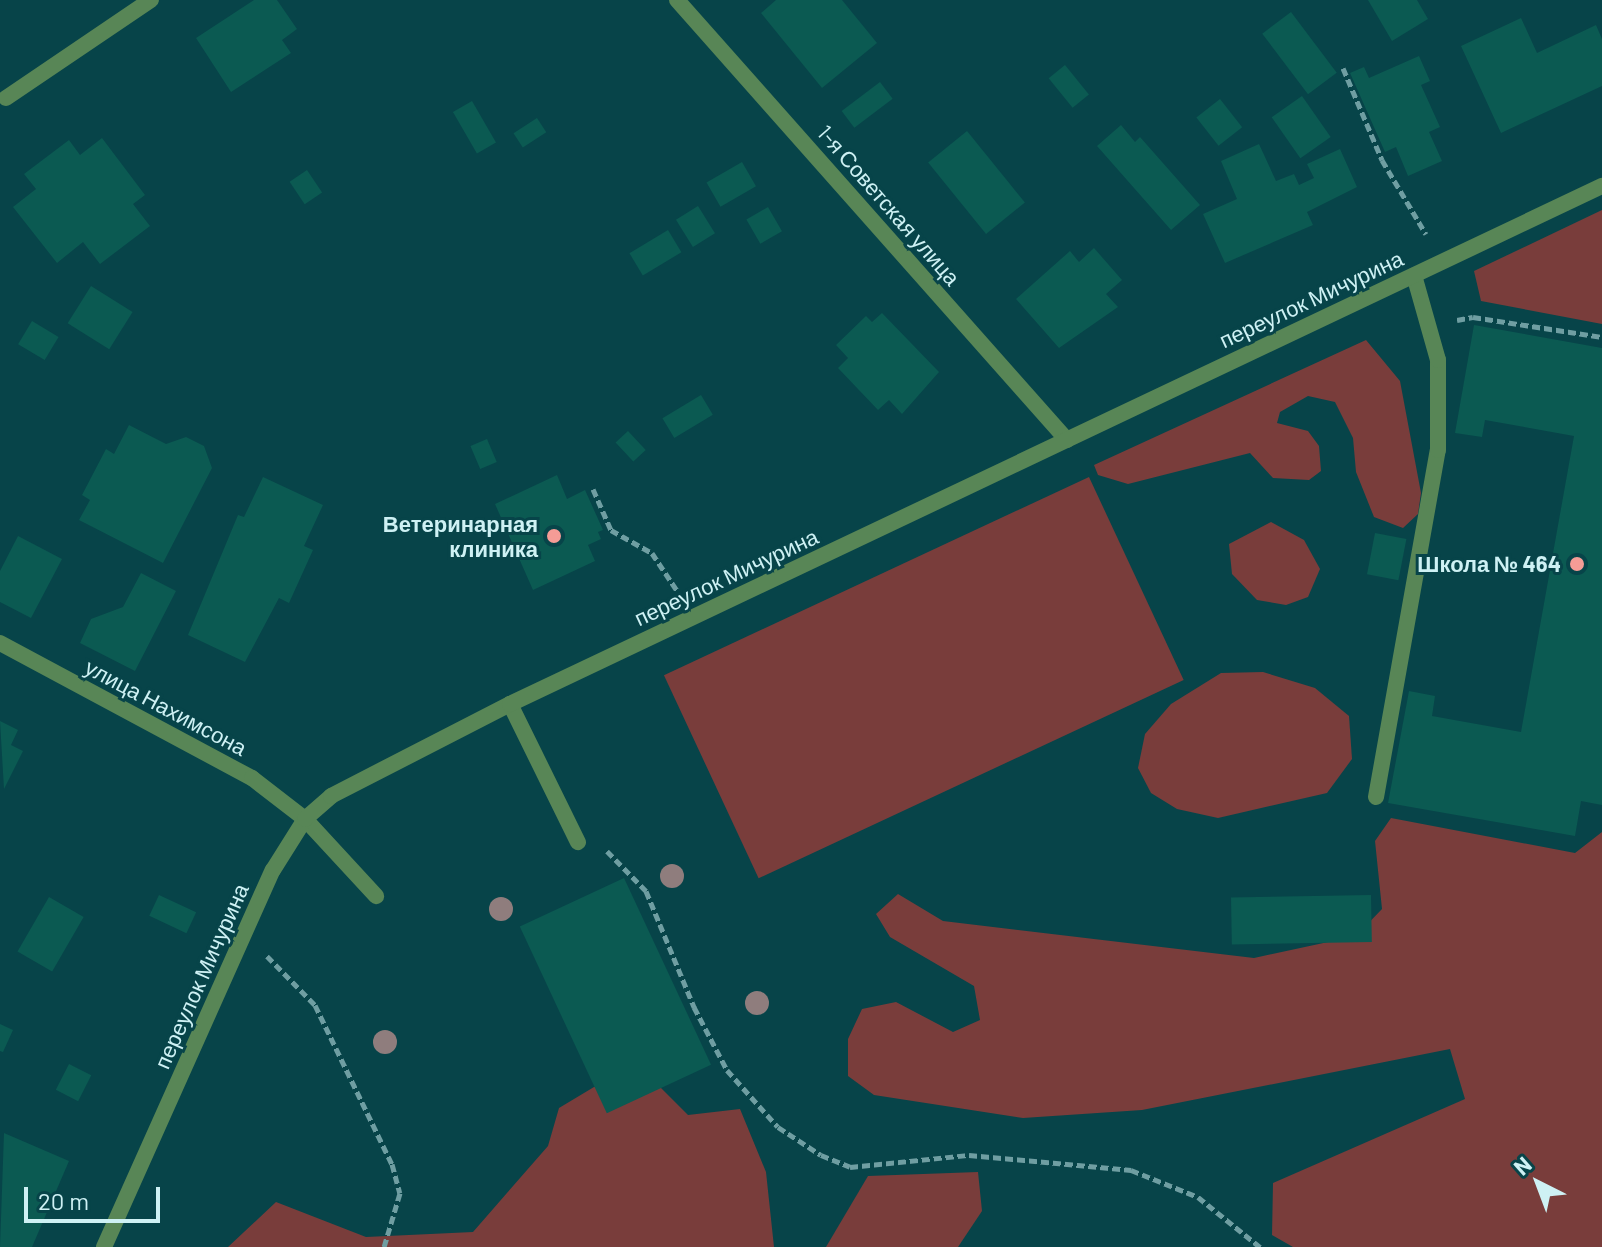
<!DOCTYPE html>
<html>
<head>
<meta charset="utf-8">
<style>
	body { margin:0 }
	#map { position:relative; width:1602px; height:1247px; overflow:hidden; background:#074449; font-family:Barlow,sans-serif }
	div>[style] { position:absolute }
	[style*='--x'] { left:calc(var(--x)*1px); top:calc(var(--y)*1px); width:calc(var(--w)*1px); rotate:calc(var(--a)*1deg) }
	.green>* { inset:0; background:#793d3b; transform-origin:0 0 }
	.building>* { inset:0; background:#0b5a52; transform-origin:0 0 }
	.path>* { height:5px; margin-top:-2.5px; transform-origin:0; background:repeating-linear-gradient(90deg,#6f9ea2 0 8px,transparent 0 12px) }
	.lane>* { height:16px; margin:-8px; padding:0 8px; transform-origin:8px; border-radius:8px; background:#588656 }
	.street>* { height:16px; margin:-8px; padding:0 8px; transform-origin:8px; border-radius:8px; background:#588656 }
	.trees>* { width:24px; height:24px; margin:-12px; border-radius:50%; background:#8f7d7d }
	.dots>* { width:22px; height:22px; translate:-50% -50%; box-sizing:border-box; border:4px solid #074449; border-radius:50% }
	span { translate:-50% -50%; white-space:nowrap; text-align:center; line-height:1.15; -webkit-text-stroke:6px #074449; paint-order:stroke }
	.street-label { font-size:22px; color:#cef1f4 }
	.poi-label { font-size:22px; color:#cef1f4; font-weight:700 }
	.right { translate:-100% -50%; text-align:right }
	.north { position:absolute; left:1498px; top:1143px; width:80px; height:80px; -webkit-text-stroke:6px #074449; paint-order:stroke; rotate:318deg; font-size:22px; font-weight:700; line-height:32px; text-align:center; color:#cef1f4 }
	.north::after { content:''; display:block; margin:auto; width:28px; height:36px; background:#cef1f4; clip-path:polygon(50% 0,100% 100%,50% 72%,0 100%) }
	.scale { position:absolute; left:24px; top:1187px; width:136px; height:36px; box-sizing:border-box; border:4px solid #cef1f4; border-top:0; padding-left:10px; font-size:24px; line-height:28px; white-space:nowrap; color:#cef1f4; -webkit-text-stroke:6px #074449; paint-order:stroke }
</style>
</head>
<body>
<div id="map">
	<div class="green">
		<div style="clip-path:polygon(1602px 210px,1602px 324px,1481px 301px,1474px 271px)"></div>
		<div style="clip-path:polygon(1366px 340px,1400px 381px,1421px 493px,1418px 514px,1403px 528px,1374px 517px,1356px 472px,1353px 438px,1335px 402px,1308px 396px,1280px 412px,1277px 423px,1308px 431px,1319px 446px,1321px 471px,1309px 480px,1273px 478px,1250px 453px,1128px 484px,1098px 475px,1094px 465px)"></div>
		<div style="left:1089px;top:477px;width:224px;height:469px;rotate:65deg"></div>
		<div style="clip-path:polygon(1271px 522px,1304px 540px,1320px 569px,1308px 597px,1286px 605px,1257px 600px,1232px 574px,1229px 544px)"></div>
		<div style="clip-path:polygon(1263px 672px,1315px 688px,1349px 716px,1352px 759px,1327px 793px,1218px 818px,1177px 809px,1151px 793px,1138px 768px,1145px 734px,1171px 704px,1221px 673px)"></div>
		<div style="clip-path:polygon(1391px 818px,1575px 853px,1602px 832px,1602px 1247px,1293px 1247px,1272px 1235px,1273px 1183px,1465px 1099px,1450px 1049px,1142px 1110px,1023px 1118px,874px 1095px,848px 1076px,848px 1039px,862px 1009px,896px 1002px,953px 1032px,980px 1020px,974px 986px,890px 937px,876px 914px,898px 894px,943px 921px,1254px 958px,1356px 936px,1382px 909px,1375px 841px)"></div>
		<div style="clip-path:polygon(594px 1087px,660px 1087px,688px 1115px,740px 1109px,766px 1172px,774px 1247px,228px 1247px,276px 1202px,366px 1237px,473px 1232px,548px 1146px,559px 1108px)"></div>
		<div style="clip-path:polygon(978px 1172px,982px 1211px,958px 1247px,826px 1247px,868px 1176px)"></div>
	</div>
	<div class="building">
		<div style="clip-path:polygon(254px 0,277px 0,297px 29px,282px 40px,291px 53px,231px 92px,196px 38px)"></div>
		<div style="clip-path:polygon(776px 0,842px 0,877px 43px,822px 88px,761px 13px)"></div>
		<div style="clip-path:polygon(1368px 0,1417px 0,1428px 19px,1392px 41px)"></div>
		<div style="left:1291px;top:12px;width:76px;height:36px;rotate:53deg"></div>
		<div style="clip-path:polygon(1521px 18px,1537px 53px,1596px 25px,1602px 39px,1602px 86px,1501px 133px,1461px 46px)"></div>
		<div style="clip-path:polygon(1419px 56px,1430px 81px,1421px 85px,1440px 127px,1429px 132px,1442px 161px,1408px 176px,1396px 147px,1385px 152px,1350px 73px,1364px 67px,1369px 78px)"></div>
		<div style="left:1065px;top:65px;width:38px;height:21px;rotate:51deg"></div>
		<div style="left:880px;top:82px;width:21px;height:48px;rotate:53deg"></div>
		<div style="left:1302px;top:96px;width:50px;height:37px;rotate:55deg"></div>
		<div style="left:1220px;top:99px;width:36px;height:30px;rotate:52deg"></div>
		<div style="left:472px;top:101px;width:48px;height:22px;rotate:60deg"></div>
		<div style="left:537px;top:118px;width:17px;height:28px;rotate:57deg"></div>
		<div style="clip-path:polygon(1121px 125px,1135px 142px,1140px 137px,1200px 205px,1171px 230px,1097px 146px)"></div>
		<div style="left:967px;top:131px;width:92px;height:50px;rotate:51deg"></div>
		<div style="clip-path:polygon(102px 138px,145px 195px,133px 204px,150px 226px,100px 264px,83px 242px,57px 263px,13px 207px,36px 189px,24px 174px,69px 140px,80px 155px)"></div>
		<div style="clip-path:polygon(1259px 144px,1276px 181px,1294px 174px,1299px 185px,1314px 178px,1307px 164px,1340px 149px,1357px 187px,1307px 212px,1313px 225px,1225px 263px,1203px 214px,1237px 199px,1221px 161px)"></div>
		<div style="left:742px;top:162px;width:28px;height:41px;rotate:60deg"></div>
		<div style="left:307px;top:170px;width:27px;height:21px;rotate:56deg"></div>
		<div style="left:698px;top:206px;width:32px;height:26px;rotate:58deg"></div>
		<div style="left:768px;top:207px;width:28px;height:25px;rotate:60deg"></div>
		<div style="left:668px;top:230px;width:26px;height:45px;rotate:59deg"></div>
		<div style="clip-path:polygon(1094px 248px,1122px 280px,1106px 294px,1118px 307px,1059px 348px,1016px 299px,1070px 251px,1079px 262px)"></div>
		<div style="left:91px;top:286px;width:49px;height:44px;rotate:32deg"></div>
		<div style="clip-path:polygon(882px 313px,939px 372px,902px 414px,889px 400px,878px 410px,838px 368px,848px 358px,836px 345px,866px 316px,872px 322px)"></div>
		<div style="left:32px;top:321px;width:31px;height:27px;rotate:31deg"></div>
		<div style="clip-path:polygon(1474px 325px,1602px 348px,1602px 805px,1581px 801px,1575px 836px,1388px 803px,1409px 691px,1435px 696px,1432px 716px,1521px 732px,1574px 436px,1485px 420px,1482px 437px,1455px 433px)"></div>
		<div style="left:701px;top:395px;width:23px;height:45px;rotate:59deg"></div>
		<div style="clip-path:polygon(129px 425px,166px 444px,186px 437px,204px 446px,212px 468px,163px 563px,79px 520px,90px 500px,82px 495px,106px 449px,114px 454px)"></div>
		<div style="left:628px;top:431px;width:26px;height:17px;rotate:47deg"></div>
		<div style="left:487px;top:439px;width:25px;height:18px;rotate:67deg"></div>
		<div style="clip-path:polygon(557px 475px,567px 499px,585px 490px,603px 530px,598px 532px,601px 539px,588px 545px,595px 561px,533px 590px,495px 504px)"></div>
		<div style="clip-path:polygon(263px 477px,323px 505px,304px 546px,313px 550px,289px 603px,279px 598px,245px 662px,188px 635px,238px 515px,244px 517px)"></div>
		<div style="left:1375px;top:533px;width:32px;height:42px;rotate:11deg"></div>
		<div style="clip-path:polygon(18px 536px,62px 559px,31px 618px,0 602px,0 571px)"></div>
		<div style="clip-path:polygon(141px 573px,176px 591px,135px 671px,80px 643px,91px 619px,123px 607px)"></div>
		<div style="clip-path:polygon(0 721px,18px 730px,11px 745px,23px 751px,4px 789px)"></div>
		<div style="left:624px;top:878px;width:206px;height:115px;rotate:65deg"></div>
		<div style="left:159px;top:895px;width:41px;height:23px;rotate:25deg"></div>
		<div style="left:1371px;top:895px;width:47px;height:140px;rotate:89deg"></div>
		<div style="left:49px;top:897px;width:40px;height:63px;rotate:30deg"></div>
		<div style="clip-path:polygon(0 1024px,13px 1030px,3px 1052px,0 1051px)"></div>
		<div style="left:69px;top:1064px;width:25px;height:29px;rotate:27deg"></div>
		<div style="clip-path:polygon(4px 1133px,69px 1161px,32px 1247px,0 1247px)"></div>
	</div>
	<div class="path">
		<div style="--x:1343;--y:68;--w:100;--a:67"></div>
		<div style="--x:1382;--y:160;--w:86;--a:59.3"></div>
		<div style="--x:1457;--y:320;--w:16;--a:-11"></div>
		<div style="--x:1473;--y:317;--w:131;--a:8.8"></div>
		<div style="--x:593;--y:489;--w:45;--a:66.3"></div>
		<div style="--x:611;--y:530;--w:47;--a:29.3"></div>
		<div style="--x:652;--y:553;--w:47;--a:56.3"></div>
		<div style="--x:607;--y:851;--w:56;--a:45.7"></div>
		<div style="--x:646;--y:891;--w:126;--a:67.5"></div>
		<div style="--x:694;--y:1007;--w:71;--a:62.4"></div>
		<div style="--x:727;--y:1070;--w:76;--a:48.2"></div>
		<div style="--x:778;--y:1127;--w:51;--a:33.1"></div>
		<div style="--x:821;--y:1155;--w:31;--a:22"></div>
		<div style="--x:850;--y:1167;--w:120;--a:-5.8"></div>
		<div style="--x:969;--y:1155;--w:163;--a:5.3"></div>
		<div style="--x:1131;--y:1170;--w:72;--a:21.9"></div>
		<div style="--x:1198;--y:1197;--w:80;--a:38.9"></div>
		<div style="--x:267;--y:956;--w:69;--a:45.6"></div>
		<div style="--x:315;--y:1005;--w:177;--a:64.2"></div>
		<div style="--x:392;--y:1164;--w:30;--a:75"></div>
		<div style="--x:400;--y:1193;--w:56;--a:106.5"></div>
	</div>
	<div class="lane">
		<div style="--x:6;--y:98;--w:175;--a:-34.1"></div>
		<div style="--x:510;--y:704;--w:154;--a:63.8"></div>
		<div style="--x:1376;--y:797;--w:352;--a:-79.9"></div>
		<div style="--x:1438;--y:450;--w:90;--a:-90"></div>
		<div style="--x:1438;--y:360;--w:88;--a:-105.8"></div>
		<div style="--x:305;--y:819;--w:105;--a:47.3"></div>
	</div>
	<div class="street">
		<div style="--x:677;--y:0;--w:588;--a:48.45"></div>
		<div style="--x:0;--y:643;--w:286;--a:28.2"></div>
		<div style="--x:252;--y:778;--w:67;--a:37.7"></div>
		<div style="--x:104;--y:1247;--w:413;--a:-65.9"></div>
		<div style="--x:273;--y:870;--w:60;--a:-57.9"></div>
		<div style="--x:305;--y:819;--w:35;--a:-41"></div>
		<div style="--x:331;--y:796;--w:201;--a:-27.2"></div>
		<div style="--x:510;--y:704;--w:1209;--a:-25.38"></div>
	</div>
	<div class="trees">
		<div style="left:672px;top:876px"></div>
		<div style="left:501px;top:909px"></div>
		<div style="left:757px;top:1003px"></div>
		<div style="left:385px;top:1042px"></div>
	</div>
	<div class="dots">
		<div style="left:554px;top:536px;background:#f59c96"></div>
		<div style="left:1577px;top:564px;background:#f59c96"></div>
	</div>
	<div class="street-label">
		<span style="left:889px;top:205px;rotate:49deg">1-я Советская улица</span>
		<span style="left:1311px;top:299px;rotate:-25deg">переулок Мичурина</span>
		<span style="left:726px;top:577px;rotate:-25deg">переулок Мичурина</span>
		<span style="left:166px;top:707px;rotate:28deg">улица Нахимсона</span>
		<span style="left:201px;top:976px;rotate:-66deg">переулок Мичурина</span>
	</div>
	<div class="poi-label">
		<span class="right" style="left:538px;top:536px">Ветеринарная<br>клиника</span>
		<span class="right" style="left:1561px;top:564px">Школа № 464</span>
	</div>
	<div class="north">N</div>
	<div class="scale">20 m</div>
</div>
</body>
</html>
